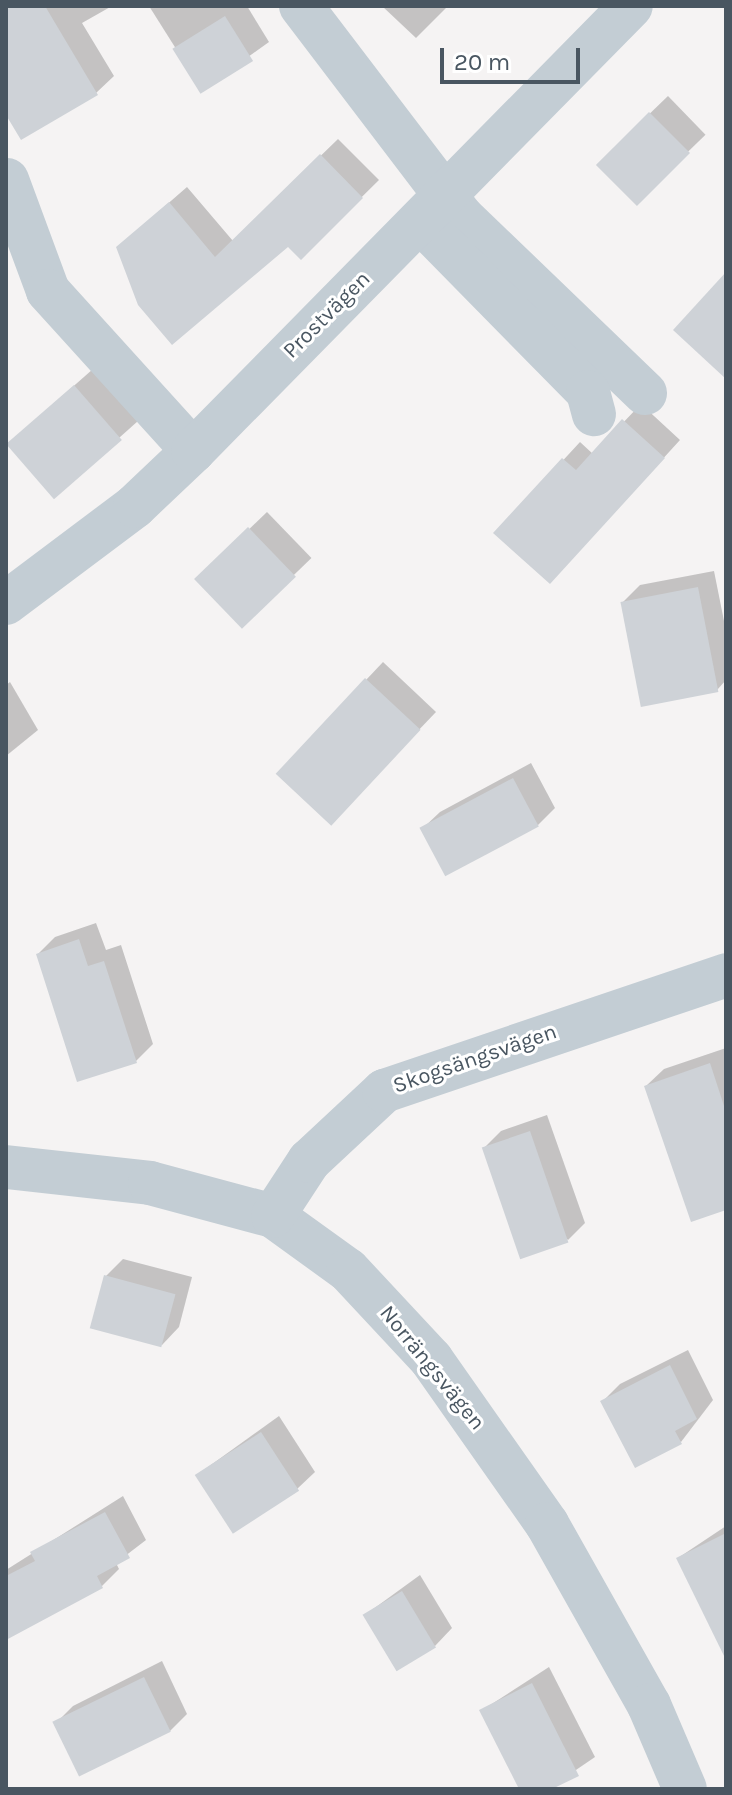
<!DOCTYPE html>
<html>
<head>
<meta charset="utf-8">
<style>
	body { margin:0 }
	#map { position:relative; width:732px; height:1795px; overflow:hidden; background:#f5f3f3; font-family:Karla,sans-serif }
	div>[style] { position:absolute }
	[style*='--x'] { left:calc(var(--x)*1px); top:calc(var(--y)*1px); width:calc(var(--w)*1px); rotate:calc(var(--a)*1deg) }
	.shadow>* { inset:0; background:#0003; transform-origin:0 0 }
	.building>* { inset:0; background:#ced2d7; transform-origin:0 0 }
	.minor>* { height:44px; margin:-22px; padding:0 22px; transform-origin:22px; border-radius:22px; background:#c3cdd4 }
	span { translate:-50% -50%; white-space:nowrap; text-align:center; line-height:1.15; -webkit-text-stroke:6px #fff; paint-order:stroke }
	.street-label { font-size:22px; color:#495661 }
	.frame { position:absolute; inset:0; border:8px solid #495661; pointer-events:none }
	.scale { position:absolute; left:440px; top:48px; width:140px; height:36px; box-sizing:border-box; border:4px solid #495661; border-top:0; padding-left:10px; font-size:24px; line-height:28px; white-space:nowrap; color:#495661; -webkit-text-stroke:6px #fff; paint-order:stroke }
</style>
</head>
<body>
<div id="map">
	<div class="shadow">
		<div style="clip-path:polygon(6px 6px,112px 6px,82px 23px,114px 76px,96px 93px,6px 111px)"></div>
		<div style="clip-path:polygon(149px 6px,247px 6px,269px 42px,202px 90px)"></div>
		<div style="clip-path:polygon(382px 6px,448px 6px,416px 38px)"></div>
		<div style="left:668px;top:96px;width:54px;height:98px;rotate:46deg"></div>
		<div style="clip-path:polygon(338px 139px,379px 180px,301px 257px,288px 244px,172px 342px,118px 247px,187px 187px,233px 241px)"></div>
		<div style="clip-path:polygon(93px 369px,138px 421px,54px 496px,26px 428px)"></div>
		<div style="clip-path:polygon(641px 404px,680px 440px,567px 564px,496px 533px,580px 442px,593px 454px)"></div>
		<div style="left:267px;top:512px;width:64px;height:97px;rotate:46deg"></div>
		<div style="clip-path:polygon(714px 571px,726px 631px,726px 680px,717px 690px,622px 603px,640px 585px)"></div>
		<div style="clip-path:polygon(383px 662px,436px 712px,347px 805px,366px 680px)"></div>
		<div style="clip-path:polygon(10px 682px,38px 730px,6px 756px,6px 685px)"></div>
		<div style="clip-path:polygon(531px 763px,555px 808px,538px 825px,422px 829px,440px 812px)"></div>
		<div style="clip-path:polygon(96px 923px,106px 950px,121px 945px,153px 1044px,136px 1061px,38px 954px,55px 937px)"></div>
		<div style="clip-path:polygon(726px 1048px,726px 1207px,646px 1086px,664px 1069px)"></div>
		<div style="clip-path:polygon(547px 1115px,585px 1223px,568px 1240px,484px 1148px,501px 1131px)"></div>
		<div style="clip-path:polygon(123px 1259px,192px 1277px,179px 1327px,162px 1345px,106px 1276px)"></div>
		<div style="clip-path:polygon(688px 1350px,713px 1400px,681px 1442px,602px 1402px,620px 1384px)"></div>
		<div style="clip-path:polygon(279px 1416px,315px 1472px,297px 1489px,197px 1475px)"></div>
		<div style="clip-path:polygon(123px 1496px,146px 1540px,116px 1563px,119px 1569px,102px 1586px,6px 1623px,6px 1570px)"></div>
		<div style="clip-path:polygon(726px 1526px,726px 1625px,678px 1558px)"></div>
		<div style="clip-path:polygon(420px 1575px,452px 1628px,435px 1646px,365px 1615px)"></div>
		<div style="clip-path:polygon(162px 1661px,187px 1714px,170px 1731px,56px 1723px,73px 1706px)"></div>
		<div style="clip-path:polygon(549px 1667px,595px 1757px,548px 1789px,521px 1789px,481px 1711px)"></div>
	</div>
	<div class="building">
		<div style="clip-path:polygon(6px 6px,45px 6px,98px 95px,21px 140px,6px 115px)"></div>
		<div style="left:225px;top:16px;width:53px;height:62px;rotate:58deg"></div>
		<div style="left:649px;top:112px;width:58px;height:75px;rotate:45deg"></div>
		<div style="clip-path:polygon(320px 154px,363px 198px,301px 260px,288px 247px,172px 345px,138px 305px,116px 247px,169px 202px,215px 257px)"></div>
		<div style="clip-path:polygon(726px 272px,726px 379px,673px 330px)"></div>
		<div style="left:74px;top:385px;width:73px;height:90px;rotate:49deg"></div>
		<div style="clip-path:polygon(622px 419px,665px 458px,550px 584px,493px 533px,562px 458px,576px 470px)"></div>
		<div style="left:248px;top:527px;width:69px;height:75px;rotate:46deg"></div>
		<div style="left:698px;top:587px;width:107px;height:79px;rotate:79deg"></div>
		<div style="left:365px;top:678px;width:76px;height:131px;rotate:43deg"></div>
		<div style="left:513px;top:778px;width:55px;height:106px;rotate:62deg"></div>
		<div style="clip-path:polygon(79px 939px,88px 966px,104px 961px,137px 1063px,77px 1082px,36px 954px)"></div>
		<div style="clip-path:polygon(710px 1063px,726px 1112px,726px 1210px,691px 1222px,644px 1086px)"></div>
		<div style="left:530px;top:1131px;width:118px;height:51px;rotate:71deg"></div>
		<div style="left:104px;top:1275px;width:74px;height:55px;rotate:15deg"></div>
		<div style="clip-path:polygon(670px 1365px,697px 1419px,675px 1431px,682px 1444px,635px 1468px,600px 1401px)"></div>
		<div style="left:261px;top:1432px;width:70px;height:79px;rotate:57deg"></div>
		<div style="clip-path:polygon(105px 1512px,130px 1558px,97px 1576px,103px 1588px,6px 1640px,6px 1576px,35px 1561px,30px 1552px)"></div>
		<div style="clip-path:polygon(726px 1533px,726px 1660px,676px 1558px)"></div>
		<div style="left:402px;top:1591px;width:66px;height:46px;rotate:59deg"></div>
		<div style="left:144px;top:1677px;width:61px;height:102px;rotate:64deg"></div>
		<div style="clip-path:polygon(532px 1683px,579px 1776px,552px 1789px,519px 1789px,479px 1710px)"></div>
	</div>
	<div class="minor">
		<div style="--x:301;--y:6;--w:265;--a:52.7"></div>
		<div style="--x:462;--y:217;--w:254;--a:43.9"></div>
		<div style="--x:7;--y:180;--w:118;--a:69.7"></div>
		<div style="--x:48;--y:291;--w:216;--a:47.8"></div>
		<div style="--x:420;--y:221;--w:240;--a:45.5"></div>
		<div style="--x:588;--y:392;--w:23;--a:75"></div>
		<div style="--x:6;--y:603;--w:161;--a:-36.9"></div>
		<div style="--x:135;--y:506;--w:80;--a:-43.5"></div>
		<div style="--x:193;--y:451;--w:624;--a:-45.45"></div>
		<div style="--x:6;--y:1167;--w:145;--a:6.3"></div>
		<div style="--x:150;--y:1183;--w:127;--a:15"></div>
		<div style="--x:273;--y:1216;--w:92;--a:35.8"></div>
		<div style="--x:348;--y:1270;--w:122;--a:47"></div>
		<div style="--x:431;--y:1359;--w:202;--a:54.9"></div>
		<div style="--x:547;--y:1524;--w:208;--a:60.6"></div>
		<div style="--x:649;--y:1705;--w:91;--a:66.8"></div>
		<div style="--x:273;--y:1216;--w:66;--a:-56.8"></div>
		<div style="--x:309;--y:1161;--w:103;--a:-43"></div>
		<div style="--x:384;--y:1091;--w:361;--a:-18.7"></div>
	</div>
	<div class="street-label">
		<span style="left:327px;top:315px;rotate:-45deg">Prostvägen</span>
		<span style="left:475px;top:1059px;rotate:-19deg">Skogsängsvägen</span>
		<span style="left:432px;top:1368px;rotate:51deg">Norrängsvägen</span>
	</div>
	<div class="frame"></div>
	<div class="scale">20 m</div>
</div>
</body>
</html>
